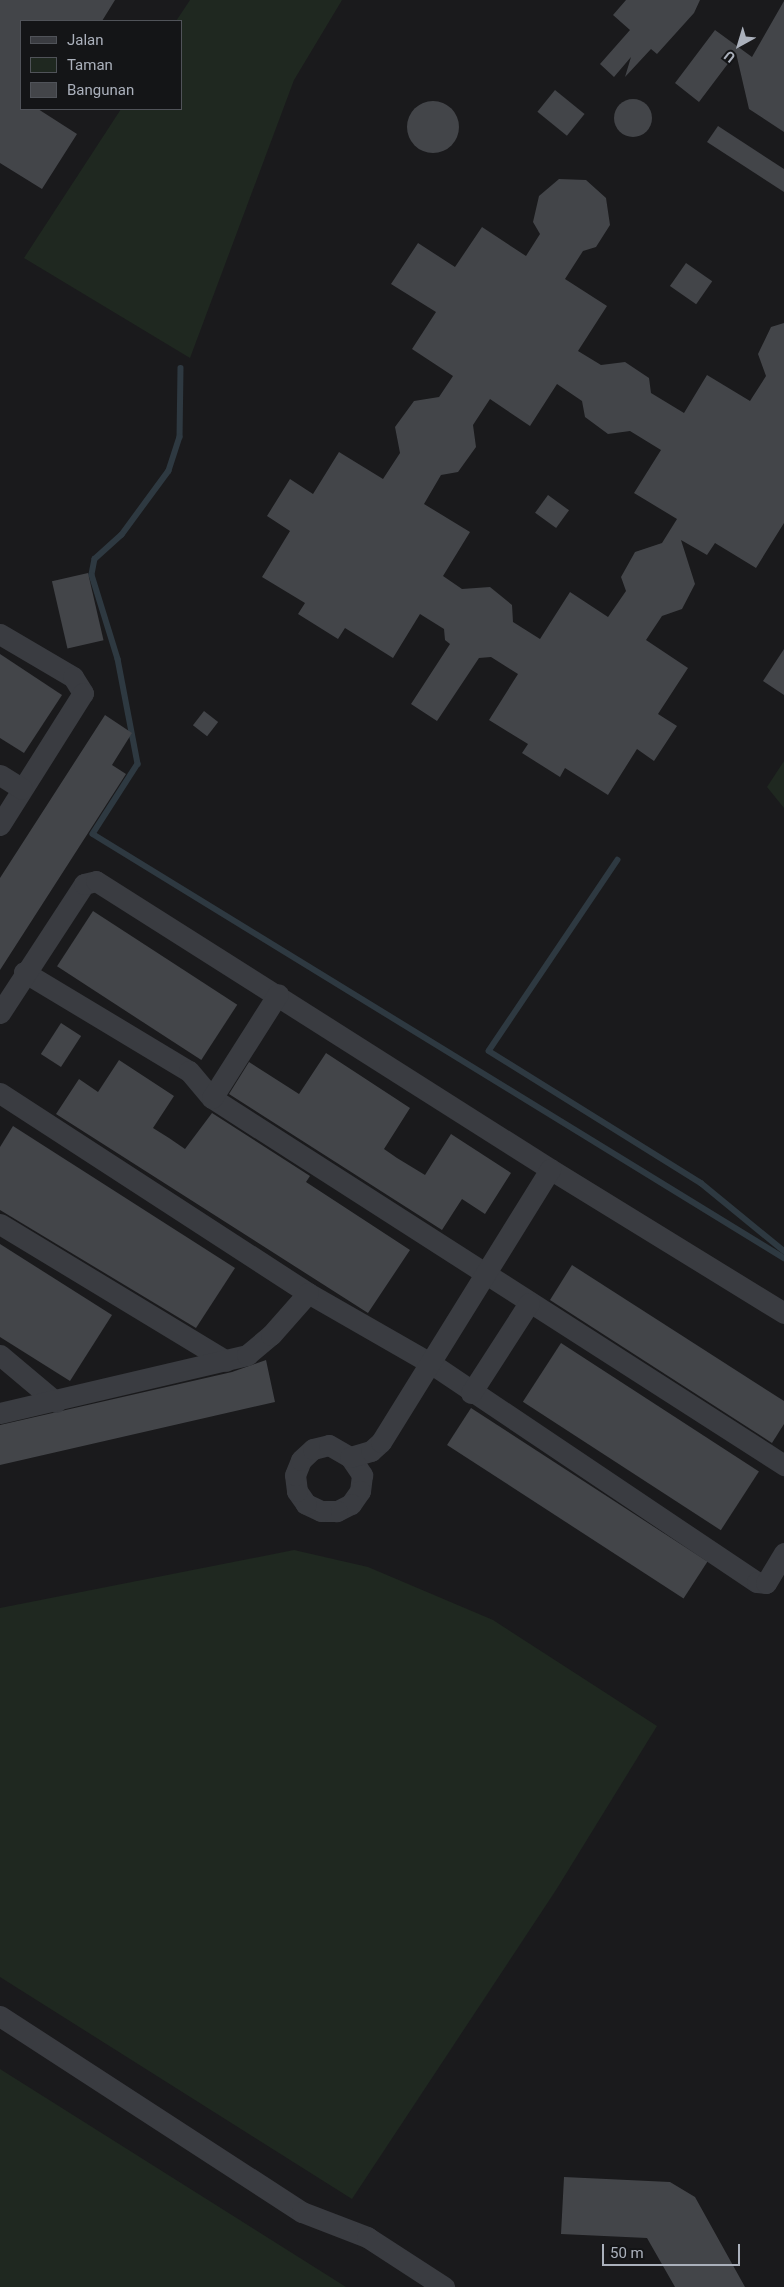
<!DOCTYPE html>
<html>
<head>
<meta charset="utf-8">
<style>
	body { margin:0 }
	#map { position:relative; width:784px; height:2287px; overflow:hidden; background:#1a1a1c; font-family:Roboto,sans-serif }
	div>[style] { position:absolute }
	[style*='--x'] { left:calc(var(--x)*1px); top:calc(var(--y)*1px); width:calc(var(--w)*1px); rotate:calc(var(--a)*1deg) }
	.green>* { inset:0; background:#1f2820 }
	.stream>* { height:5.5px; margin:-2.75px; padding:0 2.75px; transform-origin:2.75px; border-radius:2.75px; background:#2e3941 }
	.building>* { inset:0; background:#434549; transform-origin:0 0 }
	.round { border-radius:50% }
	.minor>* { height:21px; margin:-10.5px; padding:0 10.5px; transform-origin:10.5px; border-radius:10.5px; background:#3a3c41 }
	span { translate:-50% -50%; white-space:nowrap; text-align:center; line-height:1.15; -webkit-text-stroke:4.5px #141517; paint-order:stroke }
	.legend { position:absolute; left:20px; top:20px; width:162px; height:90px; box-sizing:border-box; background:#141517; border:1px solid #505359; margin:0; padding:6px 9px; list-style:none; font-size:15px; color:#abb1bc }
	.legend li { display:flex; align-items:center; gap:10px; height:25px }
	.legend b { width:25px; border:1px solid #505359 }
	.north { position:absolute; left:714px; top:20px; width:50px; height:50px; -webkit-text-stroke:4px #141517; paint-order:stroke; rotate:219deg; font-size:14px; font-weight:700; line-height:20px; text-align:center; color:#abb1bc }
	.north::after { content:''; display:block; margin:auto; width:18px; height:22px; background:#abb1bc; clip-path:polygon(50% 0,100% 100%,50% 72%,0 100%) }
	.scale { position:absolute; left:602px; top:2244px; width:138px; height:22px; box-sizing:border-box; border:2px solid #abb1bc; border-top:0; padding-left:6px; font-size:15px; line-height:18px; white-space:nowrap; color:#abb1bc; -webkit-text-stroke:4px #141517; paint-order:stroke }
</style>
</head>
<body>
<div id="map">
	<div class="green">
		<div style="clip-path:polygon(190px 0,342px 0,294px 80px,190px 358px,24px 258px,121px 109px,181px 109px,181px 21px,176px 21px)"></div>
		<div style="clip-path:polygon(784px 761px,784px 808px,767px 787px)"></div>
		<div style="clip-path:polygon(294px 1550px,368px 1567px,493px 1620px,657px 1726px,556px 1890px,352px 2199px,0 1977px,0 1608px)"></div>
		<div style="clip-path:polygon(0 2069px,346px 2287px,0 2287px)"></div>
	</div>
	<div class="stream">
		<div style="--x:181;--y:368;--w:69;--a:90.8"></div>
		<div style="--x:180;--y:437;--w:36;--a:108"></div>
		<div style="--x:169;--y:471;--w:79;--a:126.3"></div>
		<div style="--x:122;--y:535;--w:36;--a:138"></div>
		<div style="--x:95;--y:559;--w:16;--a:101"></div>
		<div style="--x:92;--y:575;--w:88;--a:72.8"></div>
		<div style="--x:118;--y:659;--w:107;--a:79.2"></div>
		<div style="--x:138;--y:764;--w:83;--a:122.7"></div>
		<div style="--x:93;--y:834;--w:811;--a:31.53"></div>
		<div style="--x:618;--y:860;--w:230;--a:124"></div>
		<div style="--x:489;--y:1051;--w:250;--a:31.9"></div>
		<div style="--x:701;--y:1183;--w:107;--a:39.3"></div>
	</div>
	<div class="building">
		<div style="clip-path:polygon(0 0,115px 0,102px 21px,21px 21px,21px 109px,38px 109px,77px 134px,42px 189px,0 163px)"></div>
		<div style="clip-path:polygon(626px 0,700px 0,694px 13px,657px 54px,651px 49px,625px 77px,631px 57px,614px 77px,600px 64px,630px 30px,613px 15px)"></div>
		<div style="clip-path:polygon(784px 1px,784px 132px,749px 109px,736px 53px,699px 102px,675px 83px,715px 30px,752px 57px)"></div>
		<div style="left:555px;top:90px;width:38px;height:28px;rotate:39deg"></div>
		<div class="round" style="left:614px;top:99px;width:38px;height:38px"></div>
		<div class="round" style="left:407px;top:101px;width:52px;height:52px"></div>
		<div style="clip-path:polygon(718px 126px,784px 169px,784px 192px,707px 142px)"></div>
		<div style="clip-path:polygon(evenodd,559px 179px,586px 180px,606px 198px,610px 225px,596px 247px,583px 251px,565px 279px,607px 306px,578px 351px,601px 365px,625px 362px,649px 378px,651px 393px,684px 413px,707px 375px,750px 401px,766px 376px,758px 354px,771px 327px,784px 323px,784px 523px,756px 568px,715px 543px,707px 555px,681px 540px,695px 584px,682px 609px,662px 616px,646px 640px,688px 668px,658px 714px,677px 726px,654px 761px,637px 749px,608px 795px,565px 768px,560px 777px,522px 753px,528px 744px,489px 720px,518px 674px,491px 657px,479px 658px,437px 721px,411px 704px,450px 644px,445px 640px,444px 629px,420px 614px,393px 658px,345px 628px,338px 639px,298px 614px,305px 603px,262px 577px,290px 531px,267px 516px,290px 479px,313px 494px,339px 452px,383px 479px,400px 453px,395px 427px,414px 401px,439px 397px,453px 376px,412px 349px,436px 312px,391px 284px,418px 243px,455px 267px,482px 227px,526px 256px,540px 234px,533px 222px,539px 196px,559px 179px,557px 384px,582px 401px,585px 417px,608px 434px,630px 431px,661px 450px,634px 493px,677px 519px,662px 543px,635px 552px,621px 577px,626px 591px,608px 617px,570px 592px,540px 639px,513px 622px,512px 605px,490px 587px,462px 589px,443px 576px,470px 532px,424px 504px,441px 475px,458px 472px,476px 447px,473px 425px,490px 399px,530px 426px,557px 384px)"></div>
		<div style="left:686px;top:263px;width:32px;height:28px;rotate:35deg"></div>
		<div style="left:548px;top:495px;width:26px;height:22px;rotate:36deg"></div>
		<div style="left:88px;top:573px;width:69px;height:37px;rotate:77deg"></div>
		<div style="clip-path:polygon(784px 649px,784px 695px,763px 681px)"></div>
		<div style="clip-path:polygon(0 654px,62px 695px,24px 753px,0 738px)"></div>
		<div style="left:204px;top:711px;width:18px;height:18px;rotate:38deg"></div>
		<div style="clip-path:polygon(105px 715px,132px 733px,112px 765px,126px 774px,0 970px,0 878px)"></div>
		<div style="left:93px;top:911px;width:172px;height:66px;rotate:33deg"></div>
		<div style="left:61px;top:1023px;width:24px;height:37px;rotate:33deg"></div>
		<div style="clip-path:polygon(326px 1053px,410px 1108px,384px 1149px,397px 1158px,425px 1175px,451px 1134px,511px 1173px,485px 1214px,462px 1199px,442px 1230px,229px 1094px,249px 1062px,299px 1094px)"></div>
		<div style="clip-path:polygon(119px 1060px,174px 1096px,153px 1128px,169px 1138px,185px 1149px,212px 1113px,310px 1176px,306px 1182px,410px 1250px,368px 1313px,56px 1114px,79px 1079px,98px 1092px)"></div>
		<div style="clip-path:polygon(13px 1126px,235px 1268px,196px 1328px,0 1210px,0 1147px)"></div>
		<div style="clip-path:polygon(0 1244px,112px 1315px,70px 1381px,0 1337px)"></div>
		<div style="clip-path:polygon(572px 1265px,784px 1401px,784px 1424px,772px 1443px,550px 1300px)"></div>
		<div style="left:561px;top:1343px;width:236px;height:70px;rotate:33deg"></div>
		<div style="clip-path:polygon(266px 1360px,275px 1402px,0 1465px,0 1425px,232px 1372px)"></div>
		<div style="left:471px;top:1408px;width:282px;height:44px;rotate:33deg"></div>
		<div style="clip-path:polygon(564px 2177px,670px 2182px,695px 2197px,745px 2287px,675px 2287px,647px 2238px,561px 2234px)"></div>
	</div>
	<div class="minor">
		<div style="--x:0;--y:634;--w:85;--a:30.5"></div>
		<div style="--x:73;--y:677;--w:19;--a:58"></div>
		<div style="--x:83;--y:693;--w:156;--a:122.2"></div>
		<div style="--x:0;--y:775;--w:26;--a:32"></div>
		<div style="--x:24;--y:972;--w:192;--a:31"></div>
		<div style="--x:189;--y:1071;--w:35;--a:50"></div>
		<div style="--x:212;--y:1098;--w:680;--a:32.68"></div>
		<div style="--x:0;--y:1013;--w:154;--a:-56.9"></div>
		<div style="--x:84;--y:884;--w:12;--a:-14"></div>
		<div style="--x:96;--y:881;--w:538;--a:32.39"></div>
		<div style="--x:550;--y:1169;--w:275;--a:31.6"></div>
		<div style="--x:0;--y:1093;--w:367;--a:33"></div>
		<div style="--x:308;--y:1293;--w:143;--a:29.8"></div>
		<div style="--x:432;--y:1364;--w:391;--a:33.9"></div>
		<div style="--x:757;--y:1582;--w:9;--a:6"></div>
		<div style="--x:766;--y:1583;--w:35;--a:-59"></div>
		<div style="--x:212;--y:1098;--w:123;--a:-57.6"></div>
		<div style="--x:0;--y:1224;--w:264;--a:31.2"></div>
		<div style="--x:0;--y:1355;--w:73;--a:40"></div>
		<div style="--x:471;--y:1393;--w:107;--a:-57.2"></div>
		<div style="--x:0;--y:1413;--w:254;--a:-13.2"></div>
		<div style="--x:247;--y:1355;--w:31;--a:-40"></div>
		<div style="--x:271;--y:1335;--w:56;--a:-48.6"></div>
		<div style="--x:350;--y:1457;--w:22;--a:56"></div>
		<div style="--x:362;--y:1475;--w:16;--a:97"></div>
		<div style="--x:360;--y:1491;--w:16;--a:125"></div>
		<div style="--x:351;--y:1504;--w:16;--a:153"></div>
		<div style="--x:337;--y:1511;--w:16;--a:180"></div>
		<div style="--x:321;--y:1511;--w:17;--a:-155"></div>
		<div style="--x:306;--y:1504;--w:16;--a:-125"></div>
		<div style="--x:297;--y:1491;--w:16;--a:-97"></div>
		<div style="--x:295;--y:1475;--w:16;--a:-68"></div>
		<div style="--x:301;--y:1460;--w:16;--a:-43"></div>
		<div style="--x:313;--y:1449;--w:16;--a:-14"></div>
		<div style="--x:329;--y:1445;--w:24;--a:30"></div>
		<div style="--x:350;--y:1457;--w:22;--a:-16"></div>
		<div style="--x:371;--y:1451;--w:13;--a:-42"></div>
		<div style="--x:381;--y:1442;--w:321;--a:-58.2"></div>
		<div style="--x:0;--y:2016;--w:360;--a:33"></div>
		<div style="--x:302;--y:2212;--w:70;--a:21"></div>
		<div style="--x:367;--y:2237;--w:92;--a:33"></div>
	</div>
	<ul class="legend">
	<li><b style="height:6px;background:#3a3c41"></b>Jalan</li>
	<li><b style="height:14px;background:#1f2820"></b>Taman</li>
	<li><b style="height:14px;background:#434549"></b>Bangunan</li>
	</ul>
	<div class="north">U</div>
	<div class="scale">50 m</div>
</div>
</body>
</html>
